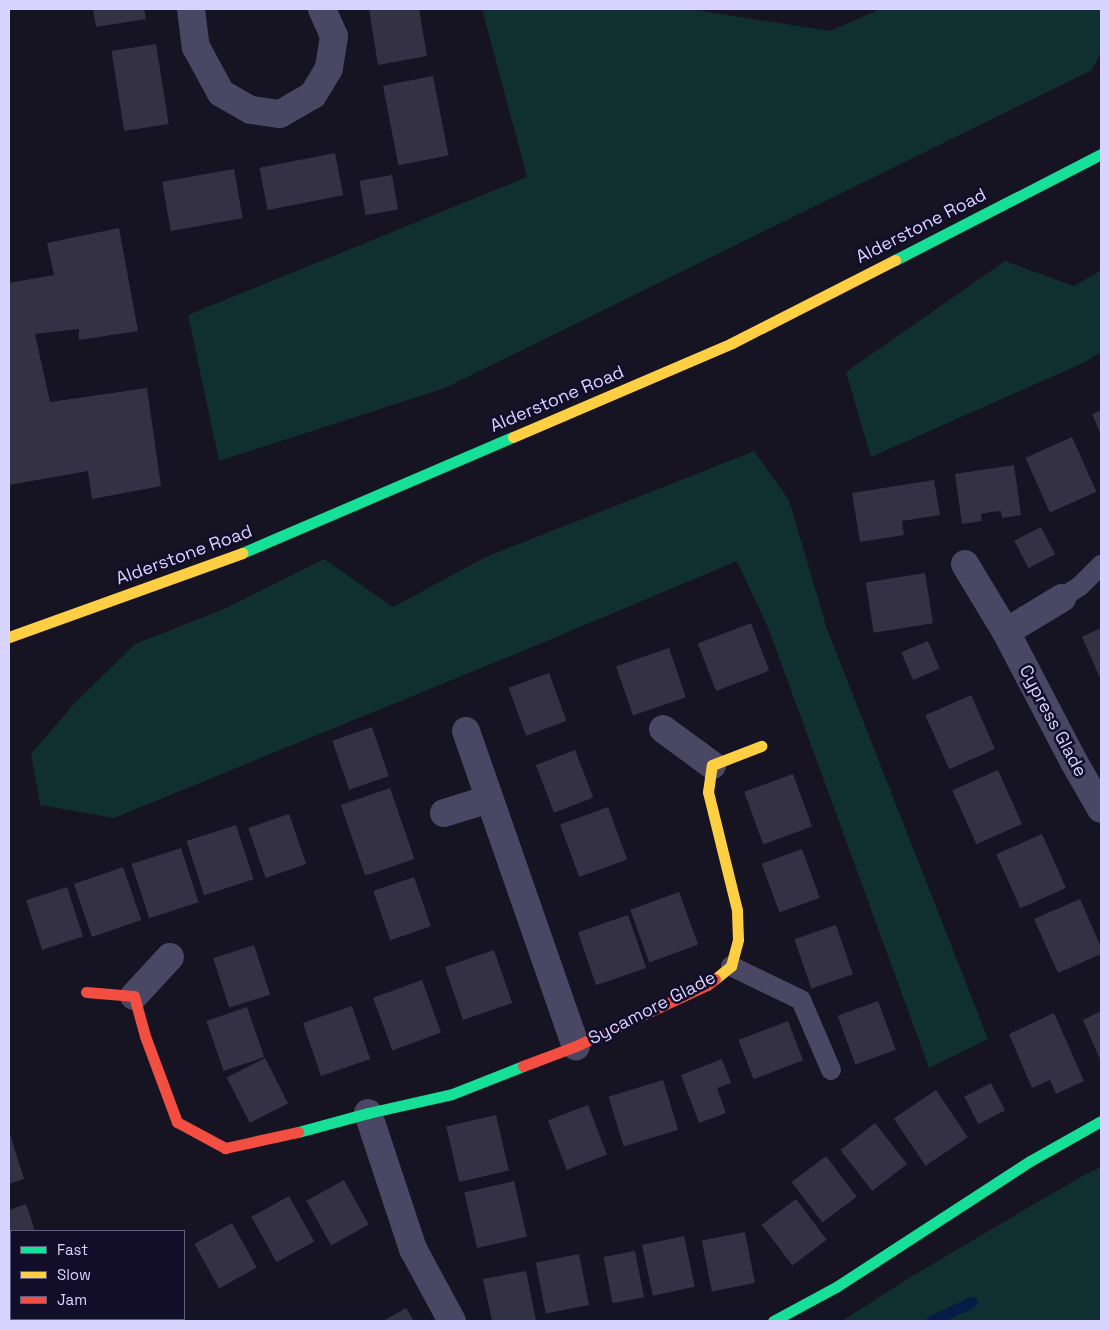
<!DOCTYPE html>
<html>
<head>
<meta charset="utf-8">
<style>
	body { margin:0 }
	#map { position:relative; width:1110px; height:1330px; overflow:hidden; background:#161322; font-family:"Space Grotesk",sans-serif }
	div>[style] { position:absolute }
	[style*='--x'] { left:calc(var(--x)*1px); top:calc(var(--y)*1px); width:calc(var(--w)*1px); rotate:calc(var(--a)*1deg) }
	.green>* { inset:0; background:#102f30 }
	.stream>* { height:11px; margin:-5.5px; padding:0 5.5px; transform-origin:5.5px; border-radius:5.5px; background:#071c45 }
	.building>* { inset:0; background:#343144; transform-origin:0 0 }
	.lane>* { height:20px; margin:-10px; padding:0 10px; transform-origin:10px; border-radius:10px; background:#494763 }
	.street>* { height:28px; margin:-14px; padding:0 14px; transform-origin:14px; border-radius:14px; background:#494763 }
	.fast>* { height:11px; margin:-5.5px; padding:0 5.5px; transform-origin:5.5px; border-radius:5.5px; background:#16e098 }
	.slow>* { height:11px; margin:-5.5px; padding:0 5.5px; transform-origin:5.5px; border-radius:5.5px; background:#ffcf43 }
	.jam>* { height:11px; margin:-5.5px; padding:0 5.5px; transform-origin:5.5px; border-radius:5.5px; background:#f24e42 }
	span { translate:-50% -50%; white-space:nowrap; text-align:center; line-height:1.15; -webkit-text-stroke:5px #120d28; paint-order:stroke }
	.street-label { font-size:18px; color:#d9d4ff }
	.frame { position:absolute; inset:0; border:10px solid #d9d4ff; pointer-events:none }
	.legend { position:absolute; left:10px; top:1230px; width:175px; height:90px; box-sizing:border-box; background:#120d28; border:1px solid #625d7e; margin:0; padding:6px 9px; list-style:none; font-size:15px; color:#d9d4ff }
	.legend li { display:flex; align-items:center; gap:10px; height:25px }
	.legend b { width:25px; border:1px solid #625d7e }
</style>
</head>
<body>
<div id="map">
	<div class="green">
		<div style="clip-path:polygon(482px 9px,690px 9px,830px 31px,880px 9px,1101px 9px,1101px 52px,1092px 70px,445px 388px,219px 461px,188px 315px,527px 177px)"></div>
		<div style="clip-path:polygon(1005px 261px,1074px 286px,1101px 270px,1101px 352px,1083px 363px,871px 457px,846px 372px)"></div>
		<div style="clip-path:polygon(754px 451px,789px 500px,827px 629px,988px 1039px,929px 1068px,769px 630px,737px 561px,523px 651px,114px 818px,40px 805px,31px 754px,73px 705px,135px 644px,224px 609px,324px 559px,393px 607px,486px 557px)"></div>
		<div style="clip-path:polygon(1101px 1167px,1101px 1321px,842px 1321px,912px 1276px,1082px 1176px)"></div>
	</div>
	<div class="stream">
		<div style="--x:931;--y:1321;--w:45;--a:-24.9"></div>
	</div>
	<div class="building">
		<div style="clip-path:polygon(93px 9px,144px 9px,146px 19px,96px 27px)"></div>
		<div style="clip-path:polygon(369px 9px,419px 9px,427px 56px,378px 65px)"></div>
		<div style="left:156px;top:44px;width:81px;height:45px;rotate:81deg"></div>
		<div style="left:433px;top:76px;width:81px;height:51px;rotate:79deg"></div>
		<div style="left:335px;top:153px;width:43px;height:77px;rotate:79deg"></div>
		<div style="left:234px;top:169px;width:50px;height:73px;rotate:80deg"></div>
		<div style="left:392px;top:175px;width:35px;height:33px;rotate:80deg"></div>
		<div style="clip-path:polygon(119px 228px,138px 331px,79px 340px,79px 329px,35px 334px,50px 402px,147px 388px,161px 486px,92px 499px,88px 471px,9px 485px,9px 283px,54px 275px,47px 243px)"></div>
		<div style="clip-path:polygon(1101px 410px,1101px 435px,1092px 414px)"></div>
		<div style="left:1072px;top:437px;width:60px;height:51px;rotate:66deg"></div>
		<div style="clip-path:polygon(1014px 465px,1021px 515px,1002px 518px,1001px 511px,991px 512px,981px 514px,982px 521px,962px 524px,955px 474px)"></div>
		<div style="clip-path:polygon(934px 480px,940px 515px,902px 521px,904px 535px,860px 542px,852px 493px)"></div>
		<div style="left:1041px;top:527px;width:31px;height:30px;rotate:63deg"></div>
		<div style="left:925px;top:573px;width:51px;height:60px;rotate:81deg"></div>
		<div style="left:751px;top:623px;width:51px;height:57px;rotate:69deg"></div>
		<div style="clip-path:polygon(1101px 628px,1101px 680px,1082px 637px)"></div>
		<div style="left:928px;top:641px;width:30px;height:29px;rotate:67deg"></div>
		<div style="left:669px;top:648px;width:52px;height:56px;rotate:71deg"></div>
		<div style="left:549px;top:673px;width:51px;height:43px;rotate:70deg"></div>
		<div style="left:971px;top:695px;width:59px;height:50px;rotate:66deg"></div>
		<div style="left:372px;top:727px;width:52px;height:42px;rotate:71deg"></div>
		<div style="left:575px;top:750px;width:51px;height:42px;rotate:69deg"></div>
		<div style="left:998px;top:770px;width:59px;height:50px;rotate:66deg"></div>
		<div style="left:793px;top:774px;width:56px;height:52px;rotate:70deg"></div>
		<div style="left:390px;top:788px;width:75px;height:52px;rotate:71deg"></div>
		<div style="left:608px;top:807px;width:56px;height:51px;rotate:70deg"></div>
		<div style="left:289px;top:814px;width:53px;height:43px;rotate:71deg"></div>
		<div style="left:236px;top:825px;width:57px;height:52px;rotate:72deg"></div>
		<div style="left:1042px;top:834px;width:59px;height:50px;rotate:66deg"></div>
		<div style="left:181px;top:848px;width:57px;height:52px;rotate:72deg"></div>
		<div style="left:802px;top:849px;width:52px;height:43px;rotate:70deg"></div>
		<div style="left:123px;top:867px;width:56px;height:52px;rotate:71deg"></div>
		<div style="left:414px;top:877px;width:52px;height:43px;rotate:71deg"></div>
		<div style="left:67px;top:887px;width:52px;height:43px;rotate:72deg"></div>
		<div style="left:679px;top:892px;width:56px;height:52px;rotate:70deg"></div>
		<div style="clip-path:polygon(1080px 899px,1101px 947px,1101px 954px,1058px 973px,1034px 919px)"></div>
		<div style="left:628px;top:915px;width:56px;height:53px;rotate:71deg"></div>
		<div style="left:836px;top:925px;width:52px;height:44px;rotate:71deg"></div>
		<div style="left:254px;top:945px;width:52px;height:43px;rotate:72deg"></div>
		<div style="left:494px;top:950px;width:56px;height:52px;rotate:71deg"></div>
		<div style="left:422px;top:980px;width:56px;height:52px;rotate:70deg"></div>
		<div style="left:878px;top:1001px;width:52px;height:43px;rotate:70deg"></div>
		<div style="left:352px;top:1006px;width:56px;height:52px;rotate:71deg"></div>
		<div style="left:247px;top:1007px;width:53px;height:43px;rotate:71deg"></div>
		<div style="clip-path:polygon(1101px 1011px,1101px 1062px,1083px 1020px)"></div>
		<div style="clip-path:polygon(1054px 1013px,1084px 1081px,1056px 1094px,1050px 1080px,1032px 1088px,1009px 1034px)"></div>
		<div style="left:788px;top:1021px;width:42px;height:53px;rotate:69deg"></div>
		<div style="left:265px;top:1058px;width:51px;height:43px;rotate:63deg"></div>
		<div style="clip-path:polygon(722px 1059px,731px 1083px,717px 1088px,726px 1113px,699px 1123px,681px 1075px)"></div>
		<div style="left:663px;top:1080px;width:52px;height:57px;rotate:73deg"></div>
		<div style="left:991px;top:1083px;width:31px;height:30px;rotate:63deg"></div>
		<div style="left:936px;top:1090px;width:57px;height:51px;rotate:56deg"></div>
		<div style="left:588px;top:1105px;width:53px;height:43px;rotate:69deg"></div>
		<div style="left:496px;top:1115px;width:57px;height:51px;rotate:77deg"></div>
		<div style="left:875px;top:1123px;width:52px;height:44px;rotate:52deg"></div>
		<div style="clip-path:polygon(10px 1134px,24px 1179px,9px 1184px,9px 1135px)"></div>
		<div style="left:826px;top:1156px;width:51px;height:43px;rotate:53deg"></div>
		<div style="left:344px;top:1180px;width:51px;height:43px;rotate:61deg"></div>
		<div style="left:514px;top:1181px;width:57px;height:51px;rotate:77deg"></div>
		<div style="left:289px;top:1196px;width:52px;height:43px;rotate:61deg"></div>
		<div style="left:796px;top:1199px;width:51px;height:43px;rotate:53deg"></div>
		<div style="clip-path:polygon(26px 1204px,35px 1231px,11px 1231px,11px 1257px,9px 1258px,9px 1210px)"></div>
		<div style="left:232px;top:1223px;width:51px;height:43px;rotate:61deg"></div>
		<div style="left:745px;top:1232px;width:52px;height:44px;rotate:79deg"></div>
		<div style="left:684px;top:1236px;width:52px;height:43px;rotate:78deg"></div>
		<div style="left:635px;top:1251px;width:47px;height:32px;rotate:79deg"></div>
		<div style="left:579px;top:1254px;width:52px;height:44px;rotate:79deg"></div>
		<div style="clip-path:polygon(526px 1271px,536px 1321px,492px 1321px,483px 1279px)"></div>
		<div style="clip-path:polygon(406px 1308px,414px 1321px,383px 1321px)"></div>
		<div style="clip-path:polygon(51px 1319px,77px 1319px,78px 1321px,45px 1321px)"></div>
	</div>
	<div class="lane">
		<div style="--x:1062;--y:598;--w:22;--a:-34"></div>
		<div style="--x:1080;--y:586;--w:30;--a:-45"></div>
		<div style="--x:731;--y:966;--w:78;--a:25.9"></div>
		<div style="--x:801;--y:1000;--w:76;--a:66.8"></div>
	</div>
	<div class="street">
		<div style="--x:191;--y:9;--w:38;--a:83"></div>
		<div style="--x:196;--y:47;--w:52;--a:61.5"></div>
		<div style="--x:221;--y:93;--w:34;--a:30"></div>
		<div style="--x:251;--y:110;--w:29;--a:8"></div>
		<div style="--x:280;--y:114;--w:38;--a:-30"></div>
		<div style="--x:313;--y:95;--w:31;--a:-59"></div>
		<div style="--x:329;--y:68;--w:32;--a:-81"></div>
		<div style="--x:334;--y:36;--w:30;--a:-114"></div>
		<div style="--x:965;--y:564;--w:79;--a:58.9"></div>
		<div style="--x:1006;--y:632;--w:147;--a:62.4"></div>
		<div style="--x:1074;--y:762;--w:54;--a:60.1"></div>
		<div style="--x:1006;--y:632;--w:66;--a:-31.3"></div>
		<div style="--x:663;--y:729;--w:61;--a:36.3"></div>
		<div style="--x:466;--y:731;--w:334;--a:70.8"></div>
		<div style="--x:444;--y:813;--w:47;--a:-17.3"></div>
		<div style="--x:134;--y:996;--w:53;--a:-47.3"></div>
		<div style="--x:368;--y:1113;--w:143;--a:71.7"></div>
		<div style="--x:413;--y:1249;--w:82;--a:61.6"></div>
	</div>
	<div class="fast">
		<div style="--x:895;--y:260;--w:232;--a:-27.2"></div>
		<div style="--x:242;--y:553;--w:295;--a:-23.2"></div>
		<div style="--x:298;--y:1132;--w:73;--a:-15.2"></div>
		<div style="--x:368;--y:1113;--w:86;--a:-12.7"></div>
		<div style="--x:452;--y:1094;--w:76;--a:-21.5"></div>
		<div style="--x:773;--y:1321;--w:72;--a:-28.4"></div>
		<div style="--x:836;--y:1287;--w:231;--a:-33"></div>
		<div style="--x:1030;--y:1161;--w:81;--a:-29.4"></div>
	</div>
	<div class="slow">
		<div style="--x:513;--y:437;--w:238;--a:-23.2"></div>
		<div style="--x:732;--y:343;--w:183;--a:-27"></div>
		<div style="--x:9;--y:637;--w:248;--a:-19.8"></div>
		<div style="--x:715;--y:979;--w:21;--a:-39"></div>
		<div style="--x:731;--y:966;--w:27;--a:-75"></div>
		<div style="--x:738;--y:940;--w:30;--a:-92"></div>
		<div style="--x:737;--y:910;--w:122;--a:-103.8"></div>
		<div style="--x:708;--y:792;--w:27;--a:-82"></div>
		<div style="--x:712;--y:765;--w:53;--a:-21.2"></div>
	</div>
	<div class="jam">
		<div style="--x:86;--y:992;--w:48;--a:4.8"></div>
		<div style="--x:134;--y:996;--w:41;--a:74.6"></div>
		<div style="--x:145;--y:1036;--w:92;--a:69.6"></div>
		<div style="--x:177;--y:1122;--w:55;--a:28.4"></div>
		<div style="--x:225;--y:1148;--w:75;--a:-12.4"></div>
		<div style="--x:523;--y:1066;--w:57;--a:-20.7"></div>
		<div style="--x:576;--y:1046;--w:145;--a:-25"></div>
		<div style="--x:707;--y:985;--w:10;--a:-37"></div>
	</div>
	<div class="street-label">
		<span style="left:921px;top:226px;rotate:-27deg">Alderstone Road</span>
		<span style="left:557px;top:399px;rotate:-23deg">Alderstone Road</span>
		<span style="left:184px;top:555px;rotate:-20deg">Alderstone Road</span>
		<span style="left:1053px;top:721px;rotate:62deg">Cypress Glade</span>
		<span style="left:652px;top:1008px;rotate:-27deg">Sycamore Glade</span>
	</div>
	<div class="frame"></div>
	<ul class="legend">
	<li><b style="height:6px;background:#16e098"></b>Fast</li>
	<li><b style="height:6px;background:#ffcf43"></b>Slow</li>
	<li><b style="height:6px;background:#f24e42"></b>Jam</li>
	</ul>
</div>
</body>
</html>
